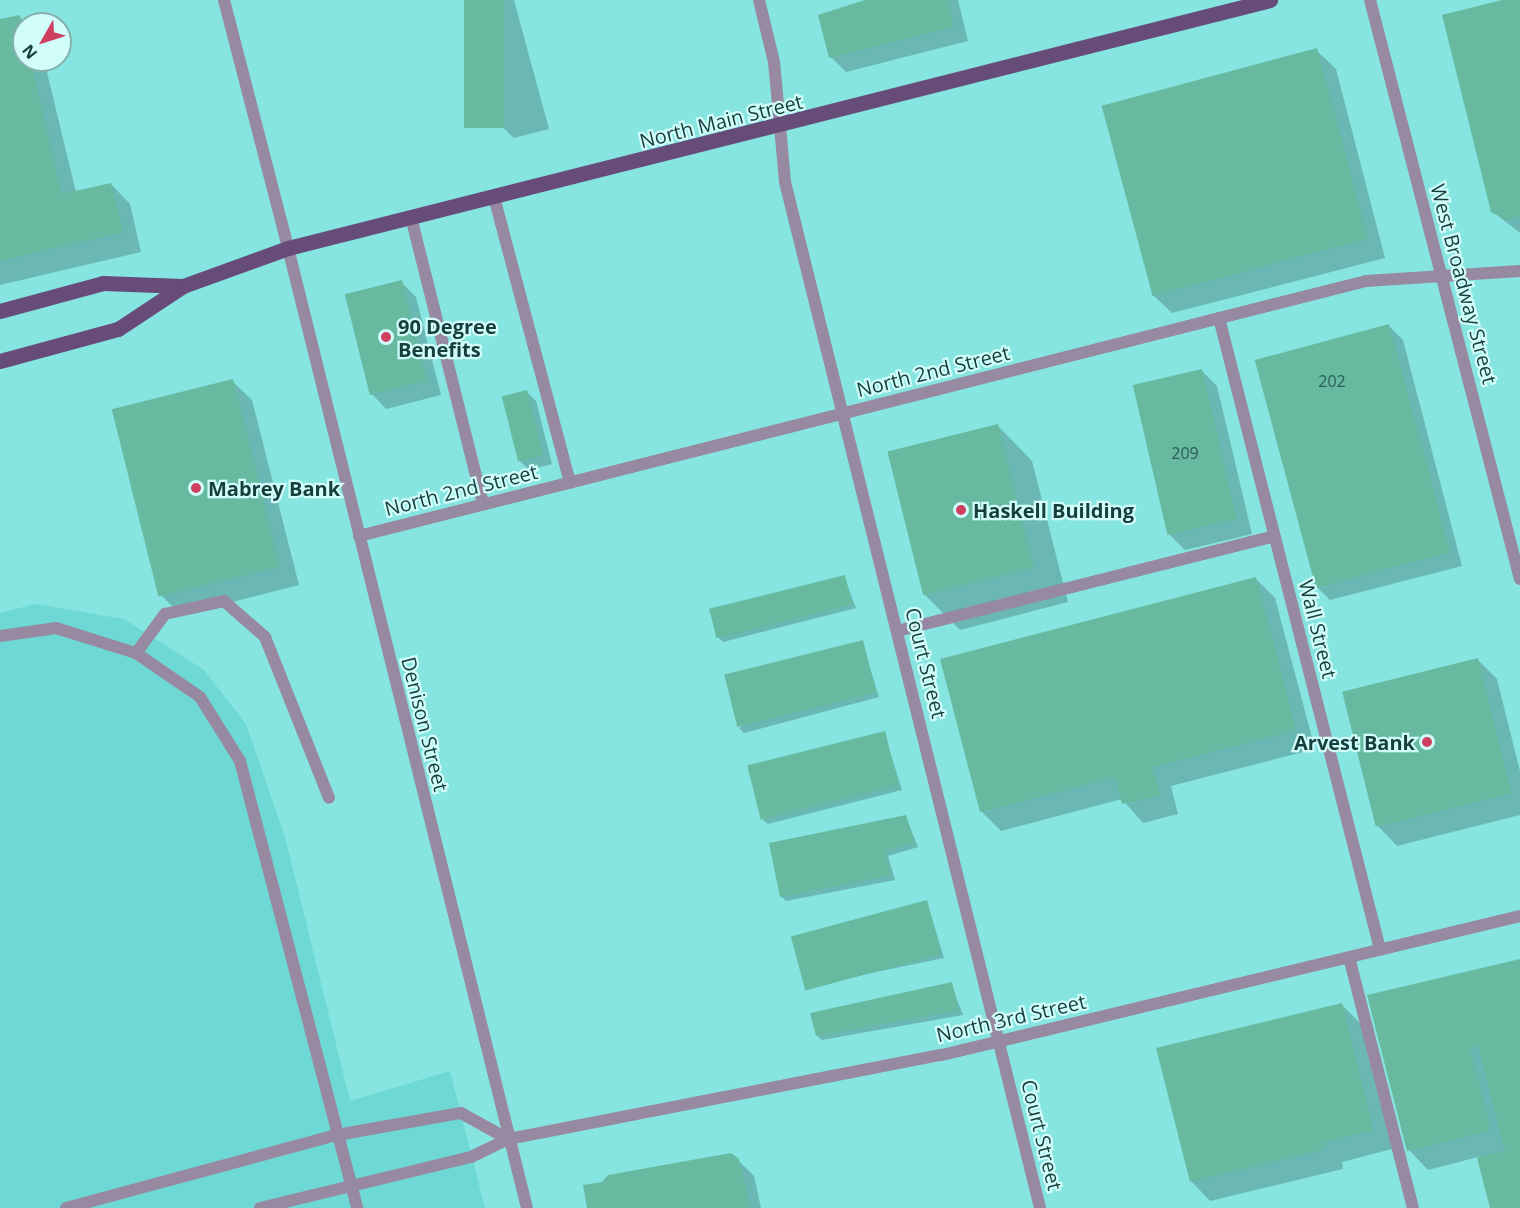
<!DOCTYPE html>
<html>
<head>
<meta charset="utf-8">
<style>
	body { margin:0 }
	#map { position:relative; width:1520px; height:1208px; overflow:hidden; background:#86e5e0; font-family:"Open Sans",sans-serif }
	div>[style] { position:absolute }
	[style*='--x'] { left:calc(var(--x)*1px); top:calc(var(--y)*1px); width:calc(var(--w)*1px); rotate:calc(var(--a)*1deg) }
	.built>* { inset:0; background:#6ed9d4 }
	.shadow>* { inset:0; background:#0003 }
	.building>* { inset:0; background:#67baa0; transform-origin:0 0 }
	.service>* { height:12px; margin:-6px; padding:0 6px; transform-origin:6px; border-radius:6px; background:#9889a2 }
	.minor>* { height:12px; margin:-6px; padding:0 6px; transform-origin:6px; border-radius:6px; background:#9889a2 }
	.tertiary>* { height:12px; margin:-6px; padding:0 6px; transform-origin:6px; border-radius:6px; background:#9889a2 }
	.primary>* { height:15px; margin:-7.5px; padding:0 7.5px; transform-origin:7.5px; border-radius:7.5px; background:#674c79 }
	.dots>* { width:16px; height:16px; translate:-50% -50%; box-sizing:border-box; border:3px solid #d1fdfa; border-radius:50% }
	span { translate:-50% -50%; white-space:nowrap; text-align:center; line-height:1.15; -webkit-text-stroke:4.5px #d1fdfa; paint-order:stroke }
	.number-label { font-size:16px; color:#2a5d55 }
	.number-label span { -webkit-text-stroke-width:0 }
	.street-label { font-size:20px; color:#153e3c }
	.poi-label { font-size:20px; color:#153e3c; font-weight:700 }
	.left { translate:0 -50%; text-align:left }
	.right { translate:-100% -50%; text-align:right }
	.north { position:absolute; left:12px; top:12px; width:60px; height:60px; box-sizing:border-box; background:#d1fdfa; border:2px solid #86b1ae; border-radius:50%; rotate:231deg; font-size:16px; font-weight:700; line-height:24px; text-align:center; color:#153e3c }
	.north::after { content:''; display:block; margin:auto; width:21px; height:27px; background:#ce3f60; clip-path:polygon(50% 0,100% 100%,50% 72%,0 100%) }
</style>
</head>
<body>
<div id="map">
	<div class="built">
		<div style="clip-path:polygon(35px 604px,124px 619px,204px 670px,246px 724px,285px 837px,350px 1101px,450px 1071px,485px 1208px,0 1208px,0 613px)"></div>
	</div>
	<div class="shadow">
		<div style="clip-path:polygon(465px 0,514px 0,549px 129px,514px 138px,499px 124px)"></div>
		<div style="clip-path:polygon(868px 0,958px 0,968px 41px,846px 72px,831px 57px)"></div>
		<div style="clip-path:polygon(1509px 0,1520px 0,1520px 233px,1492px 211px)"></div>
		<div style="clip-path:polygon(19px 16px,27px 24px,24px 60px,44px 60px,76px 192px,111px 184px,130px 204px,141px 252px,0 285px,0 21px)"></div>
		<div style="clip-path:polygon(1316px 50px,1336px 69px,1385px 258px,1172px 313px,1152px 294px)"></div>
		<div style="clip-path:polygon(401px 282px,416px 297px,441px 395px,386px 409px,372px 394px,346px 296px)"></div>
		<div style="clip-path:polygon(1388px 325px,1403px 340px,1462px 566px,1330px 600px,1315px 585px)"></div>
		<div style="clip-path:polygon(1202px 371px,1217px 386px,1252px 534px,1185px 550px,1170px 535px)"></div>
		<div style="clip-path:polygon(232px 381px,252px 400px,299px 585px,181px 615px,162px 596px,114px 411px)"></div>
		<div style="clip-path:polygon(527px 392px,536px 401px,552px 464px,529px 470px,519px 460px)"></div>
		<div style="clip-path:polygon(997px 425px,1032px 461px,1068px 602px,960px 630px,925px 595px)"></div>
		<div style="clip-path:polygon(844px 577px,856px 608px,723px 642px,718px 637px)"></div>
		<div style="clip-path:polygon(1256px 579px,1275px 598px,1315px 749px,1171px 786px,1178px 814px,1143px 823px,1122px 799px,1001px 831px,981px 811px)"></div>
		<div style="clip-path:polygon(862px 642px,879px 697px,744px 733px,739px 728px)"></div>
		<div style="clip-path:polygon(1477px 659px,1497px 679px,1520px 771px,1520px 815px,1397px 846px,1378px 826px)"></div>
		<div style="clip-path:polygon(884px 733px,902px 790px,768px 824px,763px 820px)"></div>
		<div style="clip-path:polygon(906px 817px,918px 847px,888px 856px,895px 880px,786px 901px,781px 896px)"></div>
		<div style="clip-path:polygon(927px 902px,944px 958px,809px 986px,804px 981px)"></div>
		<div style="clip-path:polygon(1520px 960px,1520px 1208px,1492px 1208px,1478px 1157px,1428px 1170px,1409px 1150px)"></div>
		<div style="clip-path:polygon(951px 984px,963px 1015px,822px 1040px,817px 1036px)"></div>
		<div style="clip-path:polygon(1342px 1005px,1361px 1024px,1392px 1149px,1342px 1162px,1343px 1169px,1210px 1201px,1191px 1181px)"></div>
		<div style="clip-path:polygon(738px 1160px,754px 1176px,761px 1208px,589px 1208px)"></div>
	</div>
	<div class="building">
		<div style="left:464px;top:0;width:40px;height:128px"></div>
		<div style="clip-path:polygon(865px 0,948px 0,954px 27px,829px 58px,818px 15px)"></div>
		<div style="clip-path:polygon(1502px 0,1520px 0,1520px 216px,1506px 220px,1491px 212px,1442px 15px)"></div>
		<div style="clip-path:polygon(20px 15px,24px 60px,30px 60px,62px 194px,111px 183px,123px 232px,0 261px,0 19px)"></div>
		<div style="left:1317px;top:48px;width:197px;height:223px;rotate:75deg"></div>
		<div style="left:402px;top:280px;width:104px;height:59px;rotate:76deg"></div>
		<div style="left:1389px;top:324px;width:236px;height:139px;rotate:75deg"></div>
		<div style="left:1202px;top:369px;width:154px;height:71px;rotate:77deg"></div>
		<div style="left:233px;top:379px;width:193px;height:125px;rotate:76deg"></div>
		<div style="left:527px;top:390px;width:67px;height:26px;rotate:76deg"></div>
		<div style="left:998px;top:424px;width:148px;height:114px;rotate:76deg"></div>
		<div style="left:845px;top:575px;width:30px;height:140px;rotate:76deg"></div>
		<div style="clip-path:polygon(1256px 577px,1296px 730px,1152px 767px,1160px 795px,1122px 804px,1115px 777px,980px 812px,940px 659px)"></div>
		<div style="left:863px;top:640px;width:54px;height:143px;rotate:76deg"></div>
		<div style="left:1478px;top:658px;width:139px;height:140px;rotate:76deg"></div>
		<div style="left:885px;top:731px;width:56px;height:142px;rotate:76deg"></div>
		<div style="clip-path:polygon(906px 815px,914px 842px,885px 852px,891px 875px,780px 897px,769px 843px)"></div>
		<div style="left:927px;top:900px;width:56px;height:141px;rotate:75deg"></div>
		<div style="clip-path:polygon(1520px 959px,1520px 1208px,1490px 1208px,1477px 1158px,1505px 1151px,1478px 1046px,1470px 1048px,1491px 1130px,1407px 1151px,1367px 995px)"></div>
		<div style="clip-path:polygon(952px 982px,959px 1010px,816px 1036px,810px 1013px)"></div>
		<div style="clip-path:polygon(1342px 1003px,1373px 1130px,1323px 1143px,1325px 1149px,1190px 1182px,1156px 1048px)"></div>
		<div style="clip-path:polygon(731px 1153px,739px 1159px,750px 1208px,587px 1208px,583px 1185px,602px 1182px,608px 1175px)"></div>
	</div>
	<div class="service">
		<div style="--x:224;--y:0;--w:256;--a:75.5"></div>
		<div style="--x:494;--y:197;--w:296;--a:75.1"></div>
		<div style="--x:411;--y:217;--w:296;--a:75.9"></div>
		<div style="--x:0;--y:636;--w:57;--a:-8.1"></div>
		<div style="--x:56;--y:628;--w:84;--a:17.4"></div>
		<div style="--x:136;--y:653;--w:78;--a:34.5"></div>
		<div style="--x:200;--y:697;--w:75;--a:58"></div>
		<div style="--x:240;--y:761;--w:462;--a:75.3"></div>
		<div style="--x:136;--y:653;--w:49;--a:-53.4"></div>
		<div style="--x:165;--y:614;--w:60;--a:-12.4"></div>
		<div style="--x:224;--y:601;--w:55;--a:41.3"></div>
		<div style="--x:265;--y:637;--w:173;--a:68.3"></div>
		<div style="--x:1349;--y:957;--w:259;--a:75.7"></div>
		<div style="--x:66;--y:1208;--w:281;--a:-15.1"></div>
		<div style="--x:337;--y:1135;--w:126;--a:-10.1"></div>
		<div style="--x:461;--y:1113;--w:54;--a:29"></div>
		<div style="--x:260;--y:1208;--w:217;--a:-13.6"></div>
		<div style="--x:471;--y:1157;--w:41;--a:-25.9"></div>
	</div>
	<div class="minor">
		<div style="--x:780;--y:126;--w:56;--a:84.9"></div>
		<div style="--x:785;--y:182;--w:1057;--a:76.04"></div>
		<div style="--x:288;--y:248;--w:989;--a:76.02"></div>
		<div style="--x:1219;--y:318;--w:651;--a:75.69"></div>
		<div style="--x:359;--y:536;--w:1039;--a:-14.21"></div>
		<div style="--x:1366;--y:281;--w:154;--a:-3.7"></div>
		<div style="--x:897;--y:631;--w:389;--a:-14.1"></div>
		<div style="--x:508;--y:1139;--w:442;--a:-11"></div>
		<div style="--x:942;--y:1055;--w:594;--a:-13.52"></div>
	</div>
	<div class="tertiary">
		<div style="--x:759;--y:0;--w:64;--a:76.4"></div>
		<div style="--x:774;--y:62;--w:64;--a:84.6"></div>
		<div style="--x:1370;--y:0;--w:598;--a:75.48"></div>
	</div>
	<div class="primary">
		<div style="--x:0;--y:311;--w:107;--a:-15.2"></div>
		<div style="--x:103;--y:283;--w:80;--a:2.1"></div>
		<div style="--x:0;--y:361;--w:122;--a:-15.2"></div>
		<div style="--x:118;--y:329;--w:78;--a:-33.5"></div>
		<div style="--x:183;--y:286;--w:112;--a:-19.9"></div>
		<div style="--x:288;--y:248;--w:1013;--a:-14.17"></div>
	</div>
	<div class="dots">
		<div style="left:386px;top:337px;background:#ce3f60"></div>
		<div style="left:196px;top:488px;background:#ce3f60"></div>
		<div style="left:961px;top:510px;background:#ce3f60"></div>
		<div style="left:1427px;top:742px;background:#ce3f60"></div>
	</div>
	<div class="number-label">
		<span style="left:1332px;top:381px">202</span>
		<span style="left:1185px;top:453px">209</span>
	</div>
	<div class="street-label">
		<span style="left:721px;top:121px;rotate:-14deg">North Main Street</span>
		<span style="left:1464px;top:284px;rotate:75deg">West Broadway Street</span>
		<span style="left:933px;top:371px;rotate:-14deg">North 2nd Street</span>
		<span style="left:461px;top:490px;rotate:-14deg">North 2nd Street</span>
		<span style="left:1318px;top:629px;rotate:76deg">Wall Street</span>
		<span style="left:926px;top:663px;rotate:76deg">Court Street</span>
		<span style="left:425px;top:724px;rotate:76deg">Denison Street</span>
		<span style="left:1011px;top:1018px;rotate:-13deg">North 3rd Street</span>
		<span style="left:1042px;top:1135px;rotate:76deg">Court Street</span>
	</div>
	<div class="poi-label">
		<span class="left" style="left:398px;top:338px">90 Degree<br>Benefits</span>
		<span class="left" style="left:208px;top:488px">Mabrey Bank</span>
		<span class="left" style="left:973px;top:510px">Haskell Building</span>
		<span class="right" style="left:1415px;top:742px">Arvest Bank</span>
	</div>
	<div class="north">N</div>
</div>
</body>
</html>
